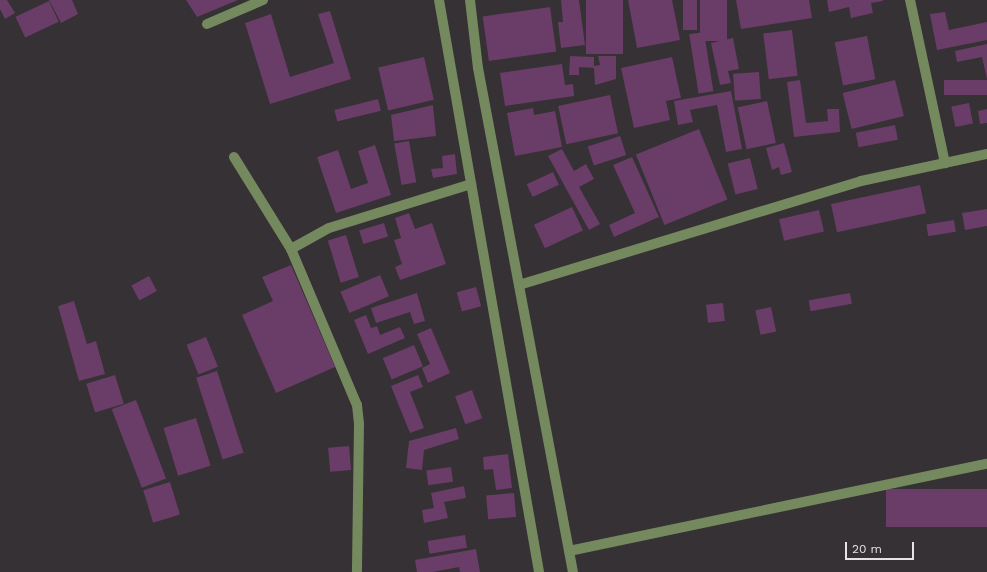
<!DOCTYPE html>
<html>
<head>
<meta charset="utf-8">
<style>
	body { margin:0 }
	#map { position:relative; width:987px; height:572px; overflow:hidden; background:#353134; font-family:"Work Sans",sans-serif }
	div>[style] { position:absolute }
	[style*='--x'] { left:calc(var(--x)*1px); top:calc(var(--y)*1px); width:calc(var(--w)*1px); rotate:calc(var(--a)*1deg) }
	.building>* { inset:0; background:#6a3c68; transform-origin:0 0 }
	.minor>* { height:10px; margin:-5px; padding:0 5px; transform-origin:5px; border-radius:5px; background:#74895d }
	span { translate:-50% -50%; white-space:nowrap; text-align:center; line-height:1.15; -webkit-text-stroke:4px #353134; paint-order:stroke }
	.scale { position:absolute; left:845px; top:542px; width:69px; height:18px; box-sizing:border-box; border:2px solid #e5e3e5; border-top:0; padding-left:5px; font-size:12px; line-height:14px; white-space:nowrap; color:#e5e3e5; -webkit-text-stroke:3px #353134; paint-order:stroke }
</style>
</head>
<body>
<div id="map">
	<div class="building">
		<div style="clip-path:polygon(0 0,7px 0,15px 13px,5px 19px,0 9px)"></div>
		<div style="clip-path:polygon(49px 0,72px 0,78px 14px,61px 23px)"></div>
		<div style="clip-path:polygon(186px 0,238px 0,197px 17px)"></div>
		<div style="clip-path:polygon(561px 0,579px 0,585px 45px,561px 48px,558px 22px,563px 22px)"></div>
		<div style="left:586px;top:0;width:37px;height:54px"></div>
		<div style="clip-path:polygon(628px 0,672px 0,680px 40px,637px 48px)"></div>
		<div style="left:683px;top:0;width:14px;height:30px"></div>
		<div style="left:700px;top:0;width:27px;height:41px"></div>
		<div style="clip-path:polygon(736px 0,809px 0,812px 18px,741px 29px)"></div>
		<div style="clip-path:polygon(827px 0,883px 0,883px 1px,871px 3px,873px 13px,851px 18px,849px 7px,829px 12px)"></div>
		<div style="left:49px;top:1px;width:23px;height:37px;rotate:65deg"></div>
		<div style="left:550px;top:7px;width:45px;height:68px;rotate:82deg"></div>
		<div style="clip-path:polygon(330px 11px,351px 79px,270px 104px,245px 23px,271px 14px,290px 77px,334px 63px,318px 14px)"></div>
		<div style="clip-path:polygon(945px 12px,949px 30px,987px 22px,987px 40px,937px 50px,930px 14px)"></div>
		<div style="left:792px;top:30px;width:46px;height:29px;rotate:83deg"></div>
		<div style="left:704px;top:32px;width:60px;height:15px;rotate:81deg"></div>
		<div style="left:867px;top:36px;width:44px;height:33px;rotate:79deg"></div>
		<div style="clip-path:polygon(733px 38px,739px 69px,728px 71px,731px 83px,720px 85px,711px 43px)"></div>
		<div style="clip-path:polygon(987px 44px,987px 79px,982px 57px,957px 62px,955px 51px)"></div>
		<div style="clip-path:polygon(570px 56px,594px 57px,594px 66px,600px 65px,598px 56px,616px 56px,616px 79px,595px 85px,594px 68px,579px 67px,579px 75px,569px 75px)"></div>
		<div style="left:424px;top:57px;width:44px;height:47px;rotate:77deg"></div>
		<div style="clip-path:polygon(672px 57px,681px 98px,666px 101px,670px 120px,634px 128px,621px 68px)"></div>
		<div style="clip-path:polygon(562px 64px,565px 85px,573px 84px,574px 96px,505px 106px,500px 73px)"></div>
		<div style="left:759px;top:72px;width:27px;height:26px;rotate:86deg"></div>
		<div style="clip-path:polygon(800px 80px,806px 123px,828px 121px,827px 109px,839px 109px,840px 132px,794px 137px,787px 82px)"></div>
		<div style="left:895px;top:80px;width:37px;height:54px;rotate:76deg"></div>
		<div style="left:987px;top:80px;width:15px;height:43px;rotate:90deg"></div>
		<div style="clip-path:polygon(731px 91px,742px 149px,726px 152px,717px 105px,690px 110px,693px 122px,678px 125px,674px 101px)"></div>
		<div style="left:610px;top:95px;width:39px;height:53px;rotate:78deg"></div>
		<div style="left:378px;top:99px;width:12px;height:45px;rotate:76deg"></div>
		<div style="left:767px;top:101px;width:43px;height:30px;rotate:78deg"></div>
		<div style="left:969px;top:103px;width:21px;height:18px;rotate:79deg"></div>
		<div style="clip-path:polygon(433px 105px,436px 136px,394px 141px,391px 115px)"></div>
		<div style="clip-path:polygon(533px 108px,534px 115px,555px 111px,562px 147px,515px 156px,507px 113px)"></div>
		<div style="clip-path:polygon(987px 109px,987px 123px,980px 124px,978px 111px)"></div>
		<div style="left:895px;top:125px;width:15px;height:40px;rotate:79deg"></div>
		<div style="left:699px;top:129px;width:76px;height:68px;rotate:68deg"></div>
		<div style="left:620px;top:136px;width:20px;height:34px;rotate:72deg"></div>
		<div style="left:409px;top:141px;width:42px;height:15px;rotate:80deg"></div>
		<div style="clip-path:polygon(784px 143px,792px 172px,781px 175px,779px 167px,772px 170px,766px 148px)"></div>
		<div style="clip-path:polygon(375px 145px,391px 195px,336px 213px,317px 157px,338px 150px,351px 189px,368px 183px,358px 151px)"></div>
		<div style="clip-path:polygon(562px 149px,574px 171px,586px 164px,594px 179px,579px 187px,600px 224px,589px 230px,548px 156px)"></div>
		<div style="clip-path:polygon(455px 154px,457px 174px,433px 178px,431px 169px,443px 168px,442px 156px)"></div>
		<div style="clip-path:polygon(632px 157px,659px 217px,614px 237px,609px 225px,635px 213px,613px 165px)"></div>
		<div style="left:750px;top:158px;width:32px;height:23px;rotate:76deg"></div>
		<div style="left:553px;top:172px;width:14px;height:29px;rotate:65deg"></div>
		<div style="left:920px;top:185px;width:29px;height:91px;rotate:78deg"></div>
		<div style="left:572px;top:207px;width:26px;height:42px;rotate:65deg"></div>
		<div style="clip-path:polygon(987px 209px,987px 226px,965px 230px,962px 213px)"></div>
		<div style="left:819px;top:210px;width:22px;height:41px;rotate:77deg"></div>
		<div style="clip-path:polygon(409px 213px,415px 229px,432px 223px,446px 264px,400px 280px,395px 267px,402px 264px,394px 240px,401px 238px,395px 218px)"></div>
		<div style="left:954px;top:220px;width:12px;height:28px;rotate:81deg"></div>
		<div style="left:384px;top:223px;width:14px;height:26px;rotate:73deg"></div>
		<div style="left:346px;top:235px;width:44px;height:19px;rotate:73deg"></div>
		<div style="clip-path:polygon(291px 265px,335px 367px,276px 393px,242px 315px,273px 301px,262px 277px)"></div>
		<div style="left:380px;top:275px;width:23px;height:43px;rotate:67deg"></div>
		<div style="left:149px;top:276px;width:17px;height:20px;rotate:62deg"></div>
		<div style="left:476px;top:287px;width:20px;height:20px;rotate:75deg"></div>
		<div style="clip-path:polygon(417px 293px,425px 321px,414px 324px,410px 312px,376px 323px,371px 308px)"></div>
		<div style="left:850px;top:293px;width:11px;height:42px;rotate:80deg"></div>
		<div style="clip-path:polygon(74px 301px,87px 344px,96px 341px,105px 374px,79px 381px,58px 306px)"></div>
		<div style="left:723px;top:303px;width:18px;height:17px;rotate:84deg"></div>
		<div style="left:771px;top:307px;width:25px;height:16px;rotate:78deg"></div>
		<div style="clip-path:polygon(366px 315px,371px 328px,377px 326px,380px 335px,400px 327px,405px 338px,368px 354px,354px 320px)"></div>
		<div style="clip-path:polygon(431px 328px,450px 373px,428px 383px,422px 368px,430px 364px,417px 334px)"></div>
		<div style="left:206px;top:337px;width:32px;height:21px;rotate:68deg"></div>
		<div style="left:414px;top:345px;width:23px;height:34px;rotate:67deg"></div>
		<div style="left:217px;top:371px;width:86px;height:22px;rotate:72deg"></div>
		<div style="left:115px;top:375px;width:30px;height:30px;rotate:73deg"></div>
		<div style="clip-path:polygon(418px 375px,423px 387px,410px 392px,424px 428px,410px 433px,391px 386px)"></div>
		<div style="left:472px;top:390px;width:30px;height:18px;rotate:70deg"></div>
		<div style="left:136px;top:400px;width:84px;height:26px;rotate:69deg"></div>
		<div style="left:196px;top:418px;width:50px;height:34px;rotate:73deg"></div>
		<div style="clip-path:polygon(456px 428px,459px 439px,424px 450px,422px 470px,406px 468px,409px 441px)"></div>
		<div style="left:349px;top:446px;width:24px;height:21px;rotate:85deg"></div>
		<div style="clip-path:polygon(508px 454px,512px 488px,496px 490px,493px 469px,484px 470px,483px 457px)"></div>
		<div style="left:451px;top:467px;width:15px;height:25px;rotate:82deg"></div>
		<div style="left:170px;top:482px;width:34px;height:28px;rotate:73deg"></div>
		<div style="clip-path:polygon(464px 486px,466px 498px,444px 502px,448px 518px,424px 523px,422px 510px,434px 508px,431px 493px)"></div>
		<div style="left:987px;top:489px;width:38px;height:101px;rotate:90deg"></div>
		<div style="left:514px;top:493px;width:24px;height:28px;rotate:85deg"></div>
		<div style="left:465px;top:535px;width:13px;height:38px;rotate:81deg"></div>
		<div style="clip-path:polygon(476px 549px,480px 572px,460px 572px,459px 567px,433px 572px,417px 572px,415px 560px)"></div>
	</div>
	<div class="minor">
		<div style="--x:439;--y:0;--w:581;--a:80.08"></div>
		<div style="--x:470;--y:0;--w:68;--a:83.3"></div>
		<div style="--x:478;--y:68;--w:513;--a:79.33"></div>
		<div style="--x:910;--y:0;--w:167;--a:77.9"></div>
		<div style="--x:207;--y:24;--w:61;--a:-23.2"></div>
		<div style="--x:234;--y:157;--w:108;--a:58.2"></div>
		<div style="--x:291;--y:249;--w:169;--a:67.1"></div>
		<div style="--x:357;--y:405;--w:19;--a:84"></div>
		<div style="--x:359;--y:424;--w:148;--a:90.8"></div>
		<div style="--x:291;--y:249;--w:43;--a:-28.9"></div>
		<div style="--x:329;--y:228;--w:149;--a:-17.2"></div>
		<div style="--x:519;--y:285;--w:357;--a:-16.9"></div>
		<div style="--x:861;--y:181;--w:129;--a:-12.1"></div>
		<div style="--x:569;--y:551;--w:427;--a:-11.8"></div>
	</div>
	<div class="scale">20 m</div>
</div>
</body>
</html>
